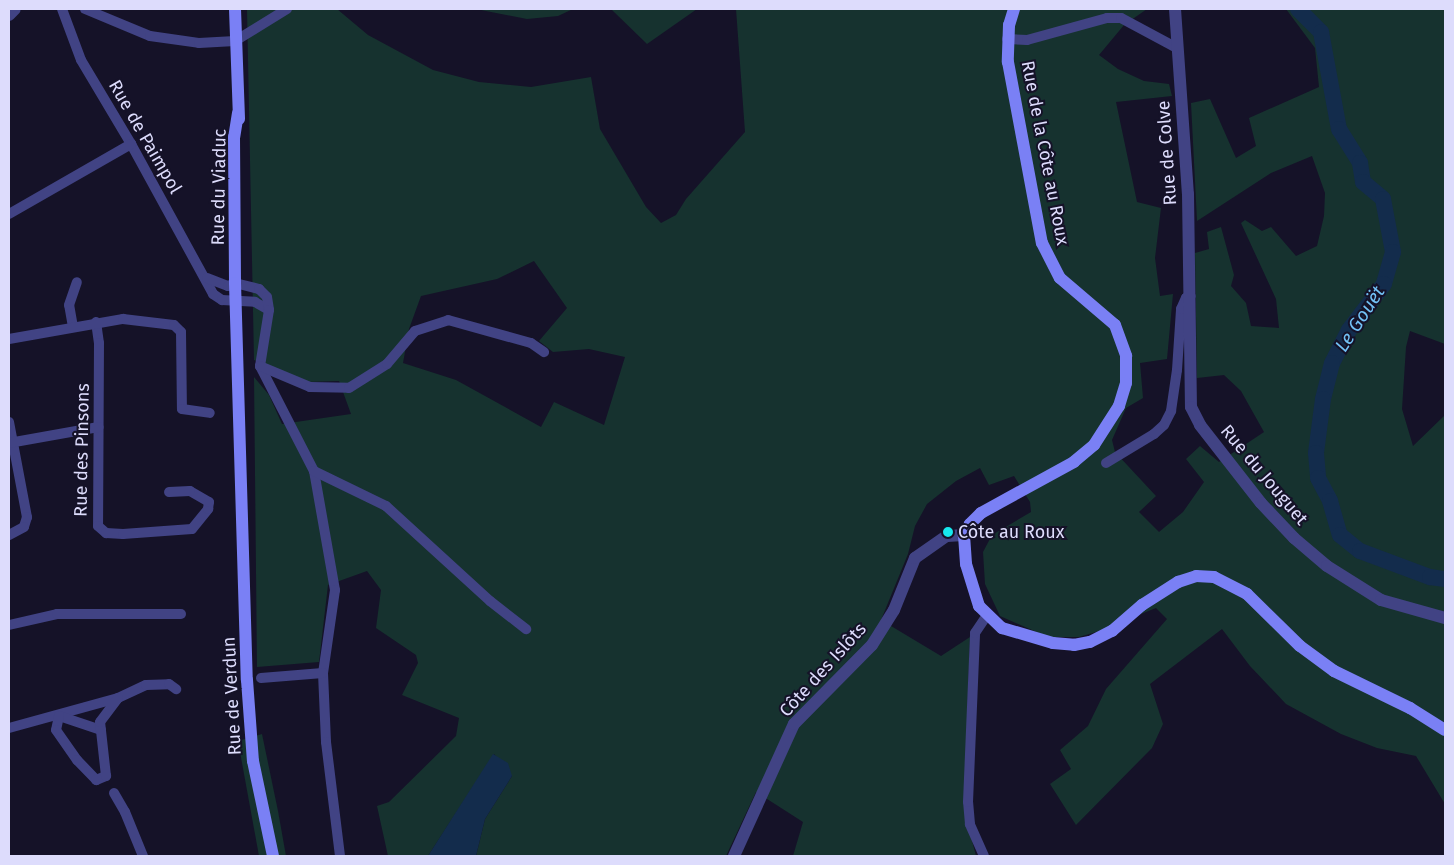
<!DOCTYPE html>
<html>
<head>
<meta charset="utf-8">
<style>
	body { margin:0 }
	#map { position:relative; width:1454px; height:865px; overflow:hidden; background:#151228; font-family:"Fira Sans",sans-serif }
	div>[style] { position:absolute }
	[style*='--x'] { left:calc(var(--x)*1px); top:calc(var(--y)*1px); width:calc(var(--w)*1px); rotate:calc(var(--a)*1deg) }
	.green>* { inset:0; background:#16322f }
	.water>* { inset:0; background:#132c4c }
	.river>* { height:16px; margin:-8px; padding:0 8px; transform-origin:8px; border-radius:8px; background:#132c4c }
	.minor>* { height:10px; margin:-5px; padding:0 5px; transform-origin:5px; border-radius:5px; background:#414384 }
	.tertiary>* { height:12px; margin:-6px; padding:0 6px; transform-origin:6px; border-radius:6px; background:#414384 }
	.secondary>* { height:12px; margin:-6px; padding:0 6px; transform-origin:6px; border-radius:6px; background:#7a80f5 }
	.dots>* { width:14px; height:14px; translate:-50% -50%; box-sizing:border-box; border:2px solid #151228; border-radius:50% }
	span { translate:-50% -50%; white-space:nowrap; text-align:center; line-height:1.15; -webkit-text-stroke:4px #151228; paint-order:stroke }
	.street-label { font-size:18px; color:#dddcfc }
	.poi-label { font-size:18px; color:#dddcfc }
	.left { translate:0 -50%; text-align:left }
	.water-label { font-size:19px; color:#72c1f5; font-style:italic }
	.frame { position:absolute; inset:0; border:10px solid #dddcfc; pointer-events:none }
</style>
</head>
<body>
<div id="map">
	<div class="green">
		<div style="clip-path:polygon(evenodd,247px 9px,337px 9px,368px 35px,433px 70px,479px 82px,531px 87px,591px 77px,600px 129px,646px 207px,661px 223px,676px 215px,686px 199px,745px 132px,736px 9px,1147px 9px,1124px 25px,1099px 55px,1118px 69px,1144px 81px,1169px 84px,1172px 96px,1116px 102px,1137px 202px,1161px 208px,1155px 258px,1160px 296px,1173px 294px,1167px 359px,1140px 363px,1143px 398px,1126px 408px,1112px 440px,1115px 452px,1156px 496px,1139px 512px,1159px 532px,1183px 512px,1204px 482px,1186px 459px,1200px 446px,1219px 462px,1264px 432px,1241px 391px,1224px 375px,1197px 378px,1195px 253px,1209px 249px,1207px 232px,1221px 227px,1234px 275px,1231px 286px,1246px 303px,1251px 326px,1279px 328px,1276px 299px,1241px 223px,1245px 220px,1262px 231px,1271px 227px,1296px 256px,1317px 246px,1324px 216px,1325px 193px,1312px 156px,1271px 173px,1197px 221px,1191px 103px,1210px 99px,1236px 158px,1256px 146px,1249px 118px,1319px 87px,1315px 48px,1286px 9px,1445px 9px,1445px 344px,1410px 331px,1406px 347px,1402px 409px,1413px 446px,1445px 415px,1445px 804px,1416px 756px,1377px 748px,1341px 734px,1286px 704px,1250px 666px,1222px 629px,1150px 684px,1163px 724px,1152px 748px,1076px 825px,1050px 784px,1071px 769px,1060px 750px,1088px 726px,1106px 689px,1167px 619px,1156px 608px,1096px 632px,1079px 637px,1048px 637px,1000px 616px,985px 584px,983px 552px,992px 535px,1031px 512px,1030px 502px,1014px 476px,989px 485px,980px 468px,956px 481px,927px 504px,915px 526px,908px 554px,881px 620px,941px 656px,970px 637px,964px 810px,976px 856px,793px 856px,803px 822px,756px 792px,726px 856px,476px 856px,485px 819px,512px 776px,494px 754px,428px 856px,388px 856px,377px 806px,389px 802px,456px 736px,459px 718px,402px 695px,418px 663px,416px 655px,376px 628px,381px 590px,367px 571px,328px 585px,319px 662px,257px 667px,254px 377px,269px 395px,282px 424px,351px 414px,339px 381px,306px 382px,254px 360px,247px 9px,534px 261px,567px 308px,539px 341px,553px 352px,589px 349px,625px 357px,604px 425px,554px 402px,541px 427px,456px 380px,403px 363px,409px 329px,421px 296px,497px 279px,534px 261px)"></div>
		<div style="clip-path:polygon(476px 9px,573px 9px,558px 16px,527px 19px)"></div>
		<div style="clip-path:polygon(611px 9px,697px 9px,647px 44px)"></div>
		<div style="clip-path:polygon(262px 734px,278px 811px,286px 856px,259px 856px,238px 741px)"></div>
	</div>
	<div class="water">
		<div style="clip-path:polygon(493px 754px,508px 763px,512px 776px,485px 819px,476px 856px,428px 856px)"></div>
	</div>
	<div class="river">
		<div style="--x:1298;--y:9;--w:33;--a:45"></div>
		<div style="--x:1321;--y:32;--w:99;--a:79.5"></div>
		<div style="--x:1339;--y:129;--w:40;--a:58"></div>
		<div style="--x:1360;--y:163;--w:19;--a:81"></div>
		<div style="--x:1363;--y:182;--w:26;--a:40"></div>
		<div style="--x:1383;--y:199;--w:54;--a:79.3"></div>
		<div style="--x:1393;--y:252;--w:33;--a:106"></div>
		<div style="--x:1384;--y:284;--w:58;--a:127.3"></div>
		<div style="--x:1349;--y:330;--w:37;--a:117"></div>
		<div style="--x:1332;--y:363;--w:37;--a:104"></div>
		<div style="--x:1323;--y:399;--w:54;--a:97.4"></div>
		<div style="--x:1316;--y:453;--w:25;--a:85"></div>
		<div style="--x:1318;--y:478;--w:26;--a:62"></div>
		<div style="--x:1330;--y:501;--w:35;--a:74"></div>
		<div style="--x:1340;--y:535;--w:26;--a:39"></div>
		<div style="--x:1360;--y:551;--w:75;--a:20.4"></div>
		<div style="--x:1430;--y:577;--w:15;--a:8"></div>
	</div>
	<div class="minor">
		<div style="--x:62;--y:9;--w:54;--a:69.6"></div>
		<div style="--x:81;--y:60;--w:98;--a:59.2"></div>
		<div style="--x:131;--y:144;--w:171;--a:61.3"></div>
		<div style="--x:213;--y:294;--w:11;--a:34"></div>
		<div style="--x:222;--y:300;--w:33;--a:3"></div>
		<div style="--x:255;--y:302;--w:16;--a:30"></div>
		<div style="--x:85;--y:9;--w:70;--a:22.6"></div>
		<div style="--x:150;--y:36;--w:49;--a:8.1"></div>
		<div style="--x:199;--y:43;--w:36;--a:-3"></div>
		<div style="--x:235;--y:41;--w:61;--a:-31.6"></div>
		<div style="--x:1007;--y:39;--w:20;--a:3"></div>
		<div style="--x:1027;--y:40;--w:83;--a:-15.4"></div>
		<div style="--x:1107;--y:18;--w:14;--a:0"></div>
		<div style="--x:1121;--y:18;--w:64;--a:28.2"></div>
		<div style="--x:9;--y:214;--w:141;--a:-29.8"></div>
		<div style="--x:207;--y:278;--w:22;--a:21"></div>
		<div style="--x:228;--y:286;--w:8;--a:-23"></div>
		<div style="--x:235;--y:283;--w:25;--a:14"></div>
		<div style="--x:259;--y:289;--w:11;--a:45"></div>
		<div style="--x:267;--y:297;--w:13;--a:81"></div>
		<div style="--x:269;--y:310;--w:57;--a:99.1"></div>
		<div style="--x:260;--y:366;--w:118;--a:62.8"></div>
		<div style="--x:314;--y:471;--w:121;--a:80"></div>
		<div style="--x:335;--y:590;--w:84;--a:98.2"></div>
		<div style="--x:323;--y:673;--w:69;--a:87.5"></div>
		<div style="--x:326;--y:742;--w:115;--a:83"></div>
		<div style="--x:96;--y:322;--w:21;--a:82"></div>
		<div style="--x:99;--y:343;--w:183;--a:90.3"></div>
		<div style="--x:98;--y:526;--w:11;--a:41"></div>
		<div style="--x:106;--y:533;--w:17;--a:3"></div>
		<div style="--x:123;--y:534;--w:69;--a:-4.1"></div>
		<div style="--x:192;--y:529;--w:26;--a:-51"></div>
		<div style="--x:208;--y:509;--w:7;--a:-82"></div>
		<div style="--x:209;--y:502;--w:22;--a:-150"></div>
		<div style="--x:190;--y:491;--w:21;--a:177"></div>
		<div style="--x:73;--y:327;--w:22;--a:-100"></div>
		<div style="--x:69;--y:305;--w:24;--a:-71"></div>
		<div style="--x:9;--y:339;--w:116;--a:-10"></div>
		<div style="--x:123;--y:319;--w:51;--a:6.7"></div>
		<div style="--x:174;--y:325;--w:10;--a:45"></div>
		<div style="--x:181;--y:332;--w:77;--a:89.3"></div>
		<div style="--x:182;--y:409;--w:28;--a:8"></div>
		<div style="--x:260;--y:366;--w:54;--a:22.8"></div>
		<div style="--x:310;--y:387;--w:39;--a:1"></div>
		<div style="--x:349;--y:388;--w:45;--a:-32.3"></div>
		<div style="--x:387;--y:364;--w:43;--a:-49.7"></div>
		<div style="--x:415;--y:331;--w:35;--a:-18"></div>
		<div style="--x:448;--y:320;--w:86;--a:15.5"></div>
		<div style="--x:531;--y:343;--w:16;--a:35"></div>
		<div style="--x:9;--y:422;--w:97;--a:79.3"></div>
		<div style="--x:27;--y:517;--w:10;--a:107"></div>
		<div style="--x:24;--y:527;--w:17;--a:152"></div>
		<div style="--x:9;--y:443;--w:91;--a:-10.1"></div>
		<div style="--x:1106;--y:463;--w:56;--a:-31.1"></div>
		<div style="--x:1154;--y:434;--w:13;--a:-42"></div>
		<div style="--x:1164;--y:425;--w:16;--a:-63"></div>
		<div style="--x:1171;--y:411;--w:41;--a:-81.7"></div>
		<div style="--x:1177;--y:370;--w:61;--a:-86.2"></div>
		<div style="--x:1181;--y:309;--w:12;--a:-66"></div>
		<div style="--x:1186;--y:298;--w:5;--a:-22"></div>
		<div style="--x:314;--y:471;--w:80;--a:25.9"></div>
		<div style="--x:386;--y:506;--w:141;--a:42.4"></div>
		<div style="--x:490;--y:601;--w:46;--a:37.9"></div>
		<div style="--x:9;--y:625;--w:49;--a:-12.9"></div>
		<div style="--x:57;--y:614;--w:124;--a:0"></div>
		<div style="--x:261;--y:678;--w:62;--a:-4.6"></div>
		<div style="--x:9;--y:728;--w:113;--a:-15.4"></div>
		<div style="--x:118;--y:698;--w:31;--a:-25"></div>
		<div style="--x:146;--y:685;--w:23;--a:-2"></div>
		<div style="--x:169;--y:684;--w:9;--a:36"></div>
		<div style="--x:101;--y:730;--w:44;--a:-161.6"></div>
		<div style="--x:59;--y:716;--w:14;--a:102"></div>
		<div style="--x:56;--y:730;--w:37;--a:55"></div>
		<div style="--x:77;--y:760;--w:28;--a:46"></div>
		<div style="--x:96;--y:780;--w:11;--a:-22"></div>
		<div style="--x:106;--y:776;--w:54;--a:-96.3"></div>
		<div style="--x:100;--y:722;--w:30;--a:-53"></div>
		<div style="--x:114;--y:793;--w:22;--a:60"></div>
		<div style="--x:125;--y:812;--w:48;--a:67.8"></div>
		<div style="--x:984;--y:856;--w:35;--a:-114"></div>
		<div style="--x:970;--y:824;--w:22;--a:-95"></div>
		<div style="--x:968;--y:802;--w:169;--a:-87.6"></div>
		<div style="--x:975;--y:633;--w:22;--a:-56"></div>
	</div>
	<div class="tertiary">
		<div style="--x:1175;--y:9;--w:185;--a:86"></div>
		<div style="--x:1188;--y:194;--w:213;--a:89.2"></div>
		<div style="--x:1191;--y:407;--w:20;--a:63"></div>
		<div style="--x:1200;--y:425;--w:99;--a:52"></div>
		<div style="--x:1261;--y:503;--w:48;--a:46.7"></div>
		<div style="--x:1294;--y:538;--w:43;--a:40.3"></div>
		<div style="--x:1327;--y:566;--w:64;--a:32.2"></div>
		<div style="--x:1381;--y:600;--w:66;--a:15.7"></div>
		<div style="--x:9;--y:15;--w:8;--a:-45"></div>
		<div style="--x:734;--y:856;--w:145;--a:-65.6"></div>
		<div style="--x:794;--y:724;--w:111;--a:-45.4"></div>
		<div style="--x:872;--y:645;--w:41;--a:-57.8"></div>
		<div style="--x:894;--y:610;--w:56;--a:-68"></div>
		<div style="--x:915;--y:558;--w:39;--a:-35"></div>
		<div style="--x:947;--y:536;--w:17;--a:-3"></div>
	</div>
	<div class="secondary">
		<div style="--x:235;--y:9;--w:110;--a:87.9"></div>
		<div style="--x:1014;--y:9;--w:17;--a:107"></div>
		<div style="--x:1009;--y:25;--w:37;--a:92"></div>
		<div style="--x:1008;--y:62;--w:184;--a:79.4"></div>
		<div style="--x:1042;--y:243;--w:39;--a:63"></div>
		<div style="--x:1060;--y:278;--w:72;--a:40.5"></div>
		<div style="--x:1115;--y:325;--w:33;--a:70"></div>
		<div style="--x:1126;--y:356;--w:27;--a:90"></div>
		<div style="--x:1126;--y:383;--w:24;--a:107"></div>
		<div style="--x:1119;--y:406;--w:46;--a:122.7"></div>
		<div style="--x:1094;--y:445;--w:26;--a:140"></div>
		<div style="--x:1074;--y:462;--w:106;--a:151.3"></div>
		<div style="--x:981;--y:513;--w:16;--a:135"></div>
		<div style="--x:970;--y:524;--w:13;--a:119"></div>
		<div style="--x:964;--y:535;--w:29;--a:86"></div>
		<div style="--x:966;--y:564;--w:44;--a:72.8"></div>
		<div style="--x:979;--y:606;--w:32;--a:44"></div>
		<div style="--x:1002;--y:628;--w:53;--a:16.4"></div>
		<div style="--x:1053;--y:643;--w:21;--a:5"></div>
		<div style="--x:1074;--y:645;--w:16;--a:-11"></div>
		<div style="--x:1090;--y:642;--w:25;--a:-27"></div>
		<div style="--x:1112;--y:631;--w:40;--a:-41"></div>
		<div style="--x:1142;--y:605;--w:43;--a:-32.6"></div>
		<div style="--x:1178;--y:582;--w:19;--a:-18"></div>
		<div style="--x:1196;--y:576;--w:18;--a:3"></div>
		<div style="--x:1214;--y:577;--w:37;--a:27"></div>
		<div style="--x:1247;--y:594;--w:74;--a:44.5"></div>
		<div style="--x:1300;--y:646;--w:42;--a:36.3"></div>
		<div style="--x:1334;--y:671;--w:85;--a:26"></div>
		<div style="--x:1410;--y:708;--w:41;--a:32.2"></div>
		<div style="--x:238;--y:113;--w:24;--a:99"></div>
		<div style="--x:234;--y:137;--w:146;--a:89.6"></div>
		<div style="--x:235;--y:283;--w:397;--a:88.3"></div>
		<div style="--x:247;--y:680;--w:81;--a:85.8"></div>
		<div style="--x:253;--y:761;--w:97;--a:78.1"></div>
	</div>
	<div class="dots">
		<div style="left:948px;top:532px;background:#17e8ee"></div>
	</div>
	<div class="street-label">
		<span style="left:145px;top:137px;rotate:60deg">Rue de Paimpol</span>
		<span style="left:1045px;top:153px;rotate:79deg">Rue de la Côte au Roux</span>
		<span style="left:1167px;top:153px;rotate:-94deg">Rue de Colve</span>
		<span style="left:219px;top:187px;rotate:-89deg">Rue du Viaduc</span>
		<span style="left:82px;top:450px;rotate:-89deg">Rue des Pinsons</span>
		<span style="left:1264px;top:475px;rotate:50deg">Rue du Jouguet</span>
		<span style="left:823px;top:670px;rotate:-48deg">Côte des Islôts</span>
		<span style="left:232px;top:696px;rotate:-93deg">Rue de Verdun</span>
	</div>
	<div class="poi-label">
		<span class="left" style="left:958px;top:532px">Côte au Roux</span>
	</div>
	<div class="water-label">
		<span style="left:1360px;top:319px;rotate:-57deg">Le Gouët</span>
	</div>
	<div class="frame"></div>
</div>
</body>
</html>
